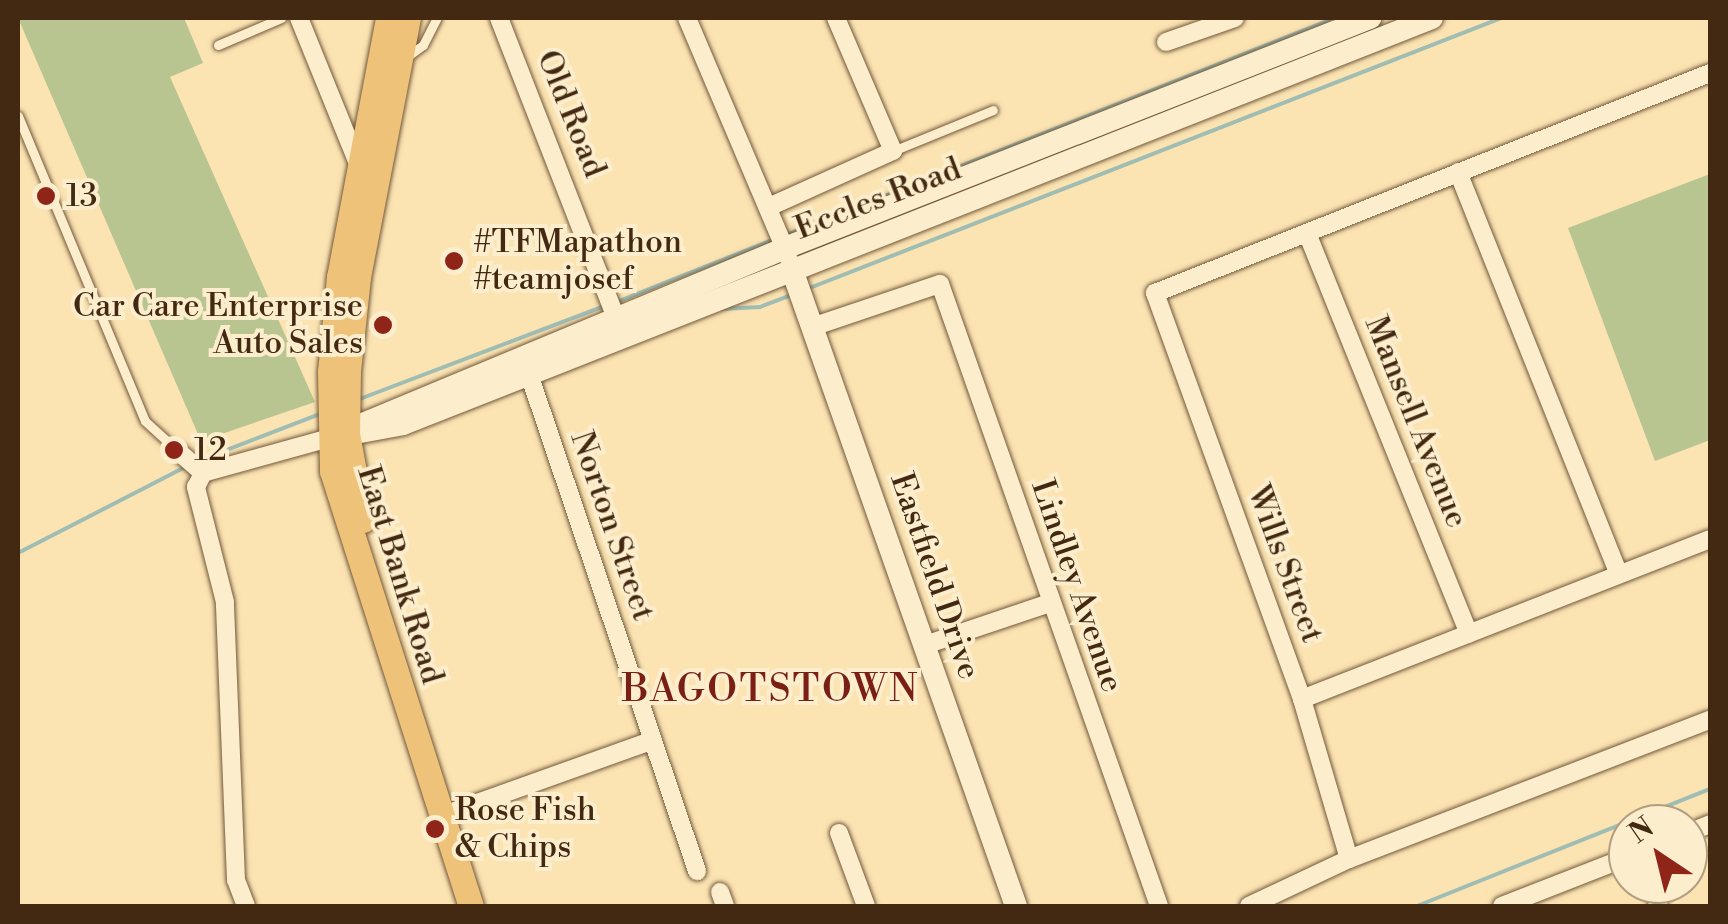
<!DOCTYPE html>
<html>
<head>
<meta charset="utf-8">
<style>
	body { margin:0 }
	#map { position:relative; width:1728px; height:924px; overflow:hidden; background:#fbe3b2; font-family:"Libre Bodoni",serif }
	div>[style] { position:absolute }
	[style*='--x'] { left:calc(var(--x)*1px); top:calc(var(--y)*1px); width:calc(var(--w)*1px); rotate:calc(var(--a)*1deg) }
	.green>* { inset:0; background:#b8c591 }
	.stream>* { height:4px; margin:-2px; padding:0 2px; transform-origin:2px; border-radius:2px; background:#a0bdb4 }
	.roads { filter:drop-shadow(0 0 2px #72583a) drop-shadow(0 0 2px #72583a) }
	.lane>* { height:9px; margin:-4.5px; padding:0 4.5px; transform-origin:4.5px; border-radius:4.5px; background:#fcedcd }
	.street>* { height:18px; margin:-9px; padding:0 9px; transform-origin:9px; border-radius:9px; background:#fcedcd }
	.secondary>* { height:22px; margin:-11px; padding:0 11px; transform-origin:11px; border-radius:11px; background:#fcedcd }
	.primary>* { height:25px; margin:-12.5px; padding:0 12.5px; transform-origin:12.5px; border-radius:12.5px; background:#eec279 }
	.dots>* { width:28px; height:28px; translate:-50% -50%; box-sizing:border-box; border:5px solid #fcedcd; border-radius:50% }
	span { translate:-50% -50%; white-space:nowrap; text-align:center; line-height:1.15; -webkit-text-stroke:8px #fcedcd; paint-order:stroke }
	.street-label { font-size:32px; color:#442912 }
	.poi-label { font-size:32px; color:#442912 }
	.left { translate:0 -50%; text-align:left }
	.right { translate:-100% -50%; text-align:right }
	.quarter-label { font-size:38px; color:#7a1f14; letter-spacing:2.5px }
	.frame { position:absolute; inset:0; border:20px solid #442912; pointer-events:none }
	.north { position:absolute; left:1608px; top:804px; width:100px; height:100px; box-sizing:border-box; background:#fcedcd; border:2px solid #b29f82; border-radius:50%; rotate:325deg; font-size:28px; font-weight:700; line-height:40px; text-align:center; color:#442912 }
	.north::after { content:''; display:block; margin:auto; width:35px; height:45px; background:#8f2418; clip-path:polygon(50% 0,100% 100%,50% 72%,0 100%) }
</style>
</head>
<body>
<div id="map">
	<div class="green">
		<div style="clip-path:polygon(18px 18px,184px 18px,203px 63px,170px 77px,315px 402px,201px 441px)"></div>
		<div style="clip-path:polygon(1710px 174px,1710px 440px,1655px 461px,1568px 228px)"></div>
	</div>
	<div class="stream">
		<div style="--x:786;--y:235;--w:590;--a:-21.57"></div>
		<div style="--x:807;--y:289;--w:745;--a:-21.33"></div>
		<div style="--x:614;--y:303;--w:170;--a:-21.7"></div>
		<div style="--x:721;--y:309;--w:39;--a:-3"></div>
		<div style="--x:760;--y:307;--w:36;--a:-21"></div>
		<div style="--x:357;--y:400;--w:265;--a:-20.8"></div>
		<div style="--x:198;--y:461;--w:131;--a:-21.1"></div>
		<div style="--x:18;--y:553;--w:188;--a:-27.2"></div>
		<div style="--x:1417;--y:906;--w:315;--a:-21.8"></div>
	</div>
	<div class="roads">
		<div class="lane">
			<div style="--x:218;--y:45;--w:69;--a:-23.2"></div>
			<div style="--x:405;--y:58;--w:22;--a:-36"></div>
			<div style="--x:423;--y:45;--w:30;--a:-63"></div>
			<div style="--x:18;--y:116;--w:330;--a:67.4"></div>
			<div style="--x:145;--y:421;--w:47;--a:42.4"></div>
			<div style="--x:893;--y:151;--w:108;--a:-22.3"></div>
		</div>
		<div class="street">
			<div style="--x:299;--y:18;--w:154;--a:67.9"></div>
			<div style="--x:499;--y:18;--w:334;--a:68.7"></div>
			<div style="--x:687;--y:18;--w:259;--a:67"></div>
			<div style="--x:1166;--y:42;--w:73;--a:-19.2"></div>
			<div style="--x:1458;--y:172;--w:433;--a:68.2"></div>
			<div style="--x:771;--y:206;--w:134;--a:-24.3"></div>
			<div style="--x:893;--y:151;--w:145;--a:-113.2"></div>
			<div style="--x:1307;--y:233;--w:432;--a:68"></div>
			<div style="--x:812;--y:327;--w:135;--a:-18.6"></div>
			<div style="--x:940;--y:284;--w:659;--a:70.6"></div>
			<div style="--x:528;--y:371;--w:528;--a:71.32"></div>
			<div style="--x:180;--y:453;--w:30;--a:41"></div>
			<div style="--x:925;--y:645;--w:132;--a:-18.6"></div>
			<div style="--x:1302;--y:699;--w:438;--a:-21.4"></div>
			<div style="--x:455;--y:811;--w:210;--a:-19.7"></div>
			<div style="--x:839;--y:833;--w:78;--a:69.7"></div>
			<div style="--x:1688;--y:833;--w:24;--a:-22"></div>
			<div style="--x:1349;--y:859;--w:167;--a:-106.4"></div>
			<div style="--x:1302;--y:699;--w:432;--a:-109.9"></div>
			<div style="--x:1155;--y:293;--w:597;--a:-21.62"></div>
			<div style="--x:1651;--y:884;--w:23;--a:70"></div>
			<div style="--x:720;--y:892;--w:15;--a:70"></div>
			<div style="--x:246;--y:906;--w:28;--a:-111"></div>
			<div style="--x:236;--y:880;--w:278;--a:-92.3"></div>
			<div style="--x:225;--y:602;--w:119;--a:-104.2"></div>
			<div style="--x:196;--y:487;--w:16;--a:-63"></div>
			<div style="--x:203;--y:473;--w:131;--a:-15.5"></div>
			<div style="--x:1249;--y:906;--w:110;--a:-25.2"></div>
			<div style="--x:1349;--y:859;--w:387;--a:-21.1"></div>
			<div style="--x:1502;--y:906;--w:135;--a:-21.3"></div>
		</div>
		<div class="secondary">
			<div style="--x:791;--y:267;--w:677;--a:70.6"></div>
			<div style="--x:363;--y:424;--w:457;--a:-22.6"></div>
			<div style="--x:785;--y:248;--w:629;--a:-21.46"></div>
			<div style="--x:333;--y:437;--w:71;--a:-10.5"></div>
			<div style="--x:403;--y:424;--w:1106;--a:-21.53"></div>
		</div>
		<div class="primary">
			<div style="--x:388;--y:18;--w:264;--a:100.7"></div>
			<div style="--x:339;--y:277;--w:95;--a:95.4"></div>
			<div style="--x:330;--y:372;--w:99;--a:88.8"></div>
			<div style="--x:332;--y:471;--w:457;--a:72.3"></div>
			<div style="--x:363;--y:520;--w:87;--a:-100.5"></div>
			<div style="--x:347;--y:434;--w:63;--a:-89.1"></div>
			<div style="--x:348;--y:371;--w:95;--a:-83.9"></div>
			<div style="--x:358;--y:277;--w:264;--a:-79.1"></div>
		</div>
	</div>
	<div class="dots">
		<div style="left:46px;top:196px;background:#8f2418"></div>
		<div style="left:454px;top:261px;background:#8f2418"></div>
		<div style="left:383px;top:325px;background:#8f2418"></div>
		<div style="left:174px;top:450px;background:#8f2418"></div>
		<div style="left:435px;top:829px;background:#8f2418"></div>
	</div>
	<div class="street-label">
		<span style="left:571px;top:114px;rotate:68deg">Old Road</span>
		<span style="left:878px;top:199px;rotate:-21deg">Eccles Road</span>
		<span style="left:1416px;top:422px;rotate:68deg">Mansell Avenue</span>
		<span style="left:612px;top:526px;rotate:71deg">Norton Street</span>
		<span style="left:1285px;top:564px;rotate:70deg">Wills Street</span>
		<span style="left:400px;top:575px;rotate:73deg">East Bank Road</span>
		<span style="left:935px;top:576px;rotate:71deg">Eastfield Drive</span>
		<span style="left:1077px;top:586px;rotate:71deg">Lindley Avenue</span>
	</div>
	<div class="poi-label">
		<span class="left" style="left:66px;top:196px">13</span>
		<span class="left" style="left:474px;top:261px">#TFMapathon<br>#teamjosef</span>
		<span class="right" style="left:363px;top:325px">Car Care Enterprise<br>Auto Sales</span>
		<span class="left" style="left:194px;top:450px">12</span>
		<span class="left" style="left:455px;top:829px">Rose Fish<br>&amp; Chips</span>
	</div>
	<div class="quarter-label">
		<span style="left:771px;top:690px">BAGOTSTOWN</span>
	</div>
	<div class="frame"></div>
	<div class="north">N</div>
</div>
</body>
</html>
